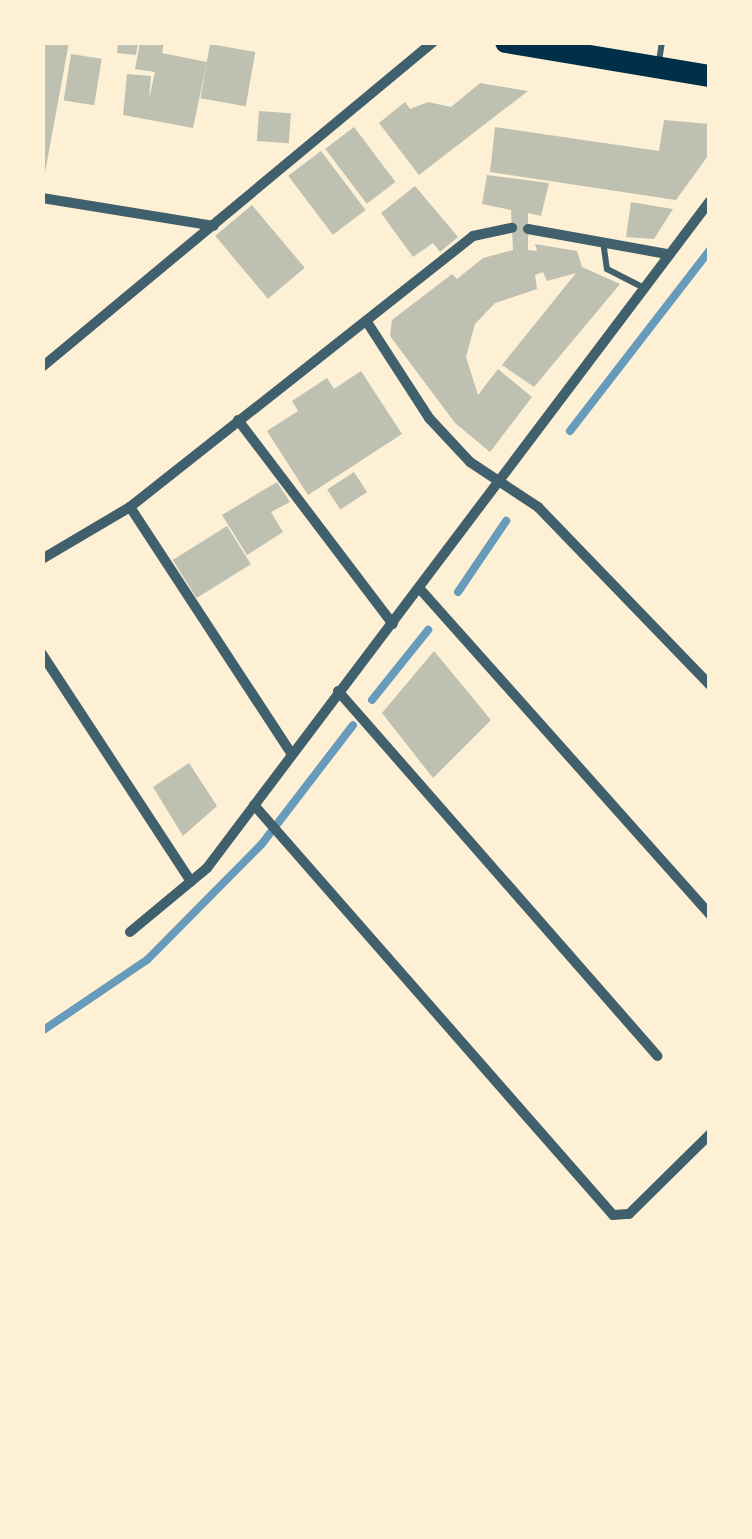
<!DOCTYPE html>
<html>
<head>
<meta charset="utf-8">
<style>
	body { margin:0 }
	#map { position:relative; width:752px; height:1539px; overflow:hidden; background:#fdf0d5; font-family:"Space Grotesk",sans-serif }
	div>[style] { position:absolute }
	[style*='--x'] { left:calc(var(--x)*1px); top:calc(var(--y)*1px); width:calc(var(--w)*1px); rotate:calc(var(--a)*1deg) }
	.stream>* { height:8px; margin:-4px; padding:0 4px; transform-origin:4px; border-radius:4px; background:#669bbc }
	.building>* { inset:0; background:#bec0b2; transform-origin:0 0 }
	.service>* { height:6px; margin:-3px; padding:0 3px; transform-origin:3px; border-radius:3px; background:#3f606c }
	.minor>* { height:10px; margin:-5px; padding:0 5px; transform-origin:5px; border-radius:5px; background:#3f606c }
	.trunk>* { height:22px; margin:-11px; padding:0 11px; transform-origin:11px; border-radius:11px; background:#003049 }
	span { translate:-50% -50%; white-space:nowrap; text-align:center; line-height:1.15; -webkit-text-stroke:10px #fdf0d5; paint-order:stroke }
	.frame { position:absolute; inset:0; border:45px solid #fdf0d5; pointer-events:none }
</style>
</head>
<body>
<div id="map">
	<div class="stream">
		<div style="--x:570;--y:431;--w:229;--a:-52.3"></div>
		<div style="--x:458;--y:592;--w:86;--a:-55.9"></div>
		<div style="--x:372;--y:700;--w:90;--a:-51.3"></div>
		<div style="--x:42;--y:1031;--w:127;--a:-34.1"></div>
		<div style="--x:147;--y:960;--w:162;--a:-45.3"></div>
		<div style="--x:261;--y:845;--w:151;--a:-52.5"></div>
	</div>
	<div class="building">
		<div style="clip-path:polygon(42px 42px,69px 42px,44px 178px,42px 178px)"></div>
		<div style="clip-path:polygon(118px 42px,138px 42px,136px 55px,117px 53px)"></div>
		<div style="clip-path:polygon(140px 42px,164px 42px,162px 53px,207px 62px,193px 128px,123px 115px,127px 74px,151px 76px,149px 99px,155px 72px,135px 69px)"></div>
		<div style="left:210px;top:44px;width:46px;height:55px;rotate:10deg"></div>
		<div style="left:71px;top:54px;width:31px;height:47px;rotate:9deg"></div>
		<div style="clip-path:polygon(480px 83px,528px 91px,419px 175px,379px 123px,405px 102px,410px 109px,428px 102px,451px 107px)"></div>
		<div style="left:259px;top:111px;width:32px;height:30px;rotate:4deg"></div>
		<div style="clip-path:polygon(664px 120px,710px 124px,710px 153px,676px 200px,490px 172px,495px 127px,659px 151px)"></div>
		<div style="left:354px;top:127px;width:69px;height:36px;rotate:53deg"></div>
		<div style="left:321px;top:151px;width:74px;height:41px;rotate:53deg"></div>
		<div style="clip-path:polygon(487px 175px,549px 183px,541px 216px,528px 213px,528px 250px,537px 251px,535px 244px,577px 251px,582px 267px,620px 284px,534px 387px,502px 365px,576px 273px,547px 281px,543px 272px,535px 275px,537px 289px,495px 303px,475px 324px,466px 357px,478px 395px,498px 369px,532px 397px,490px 452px,455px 423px,390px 336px,392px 320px,452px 274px,457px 279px,483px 258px,513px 250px,511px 210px,482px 204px)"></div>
		<div style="clip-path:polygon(415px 186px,458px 237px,440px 252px,433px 243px,413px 257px,381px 213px)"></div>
		<div style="clip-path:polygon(631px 202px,673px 209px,654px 239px,626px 237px)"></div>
		<div style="left:252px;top:205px;width:82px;height:48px;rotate:50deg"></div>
		<div style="clip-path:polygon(361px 371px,402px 434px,308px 495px,267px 431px,298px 411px,292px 401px,327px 378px,334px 389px)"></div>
		<div style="left:354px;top:472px;width:24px;height:32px;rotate:57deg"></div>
		<div style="clip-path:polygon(277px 482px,290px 502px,271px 512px,283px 532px,247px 555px,222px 515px)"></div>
		<div style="left:227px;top:526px;width:45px;height:64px;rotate:58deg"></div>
		<div style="clip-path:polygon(434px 651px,491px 720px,433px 778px,382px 713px)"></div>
		<div style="clip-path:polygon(189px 763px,217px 806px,183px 836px,153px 787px)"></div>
	</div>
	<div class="service">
		<div style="--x:659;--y:61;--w:19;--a:-81"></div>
		<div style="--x:603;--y:241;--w:28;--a:82"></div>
		<div style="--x:607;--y:269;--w:39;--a:27"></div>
	</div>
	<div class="minor">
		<div style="--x:42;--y:198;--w:174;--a:9.2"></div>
		<div style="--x:528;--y:229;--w:141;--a:10.2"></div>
		<div style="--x:367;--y:322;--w:114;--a:57.1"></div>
		<div style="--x:429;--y:418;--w:60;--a:47"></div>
		<div style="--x:470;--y:462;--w:82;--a:33.5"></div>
		<div style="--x:538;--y:507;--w:248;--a:46"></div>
		<div style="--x:42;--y:367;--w:508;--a:-39.73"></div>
		<div style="--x:238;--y:420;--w:256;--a:52.8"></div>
		<div style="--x:130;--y:507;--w:294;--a:56.8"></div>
		<div style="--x:42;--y:559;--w:102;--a:-30.6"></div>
		<div style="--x:130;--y:507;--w:437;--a:-38.3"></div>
		<div style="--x:473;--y:236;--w:40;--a:-12"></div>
		<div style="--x:420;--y:589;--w:436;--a:48.3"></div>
		<div style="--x:42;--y:654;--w:272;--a:56.8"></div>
		<div style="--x:338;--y:691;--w:485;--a:48.8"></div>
		<div style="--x:254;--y:805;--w:545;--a:48.79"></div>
		<div style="--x:613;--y:1215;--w:16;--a:-4"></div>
		<div style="--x:629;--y:1214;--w:114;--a:-44.6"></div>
		<div style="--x:130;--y:932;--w:100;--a:-39.7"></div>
		<div style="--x:207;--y:868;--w:835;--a:-52.98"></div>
	</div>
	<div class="trunk">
		<div style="--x:506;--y:42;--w:207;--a:9.5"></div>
	</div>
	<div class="frame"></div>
</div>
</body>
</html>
